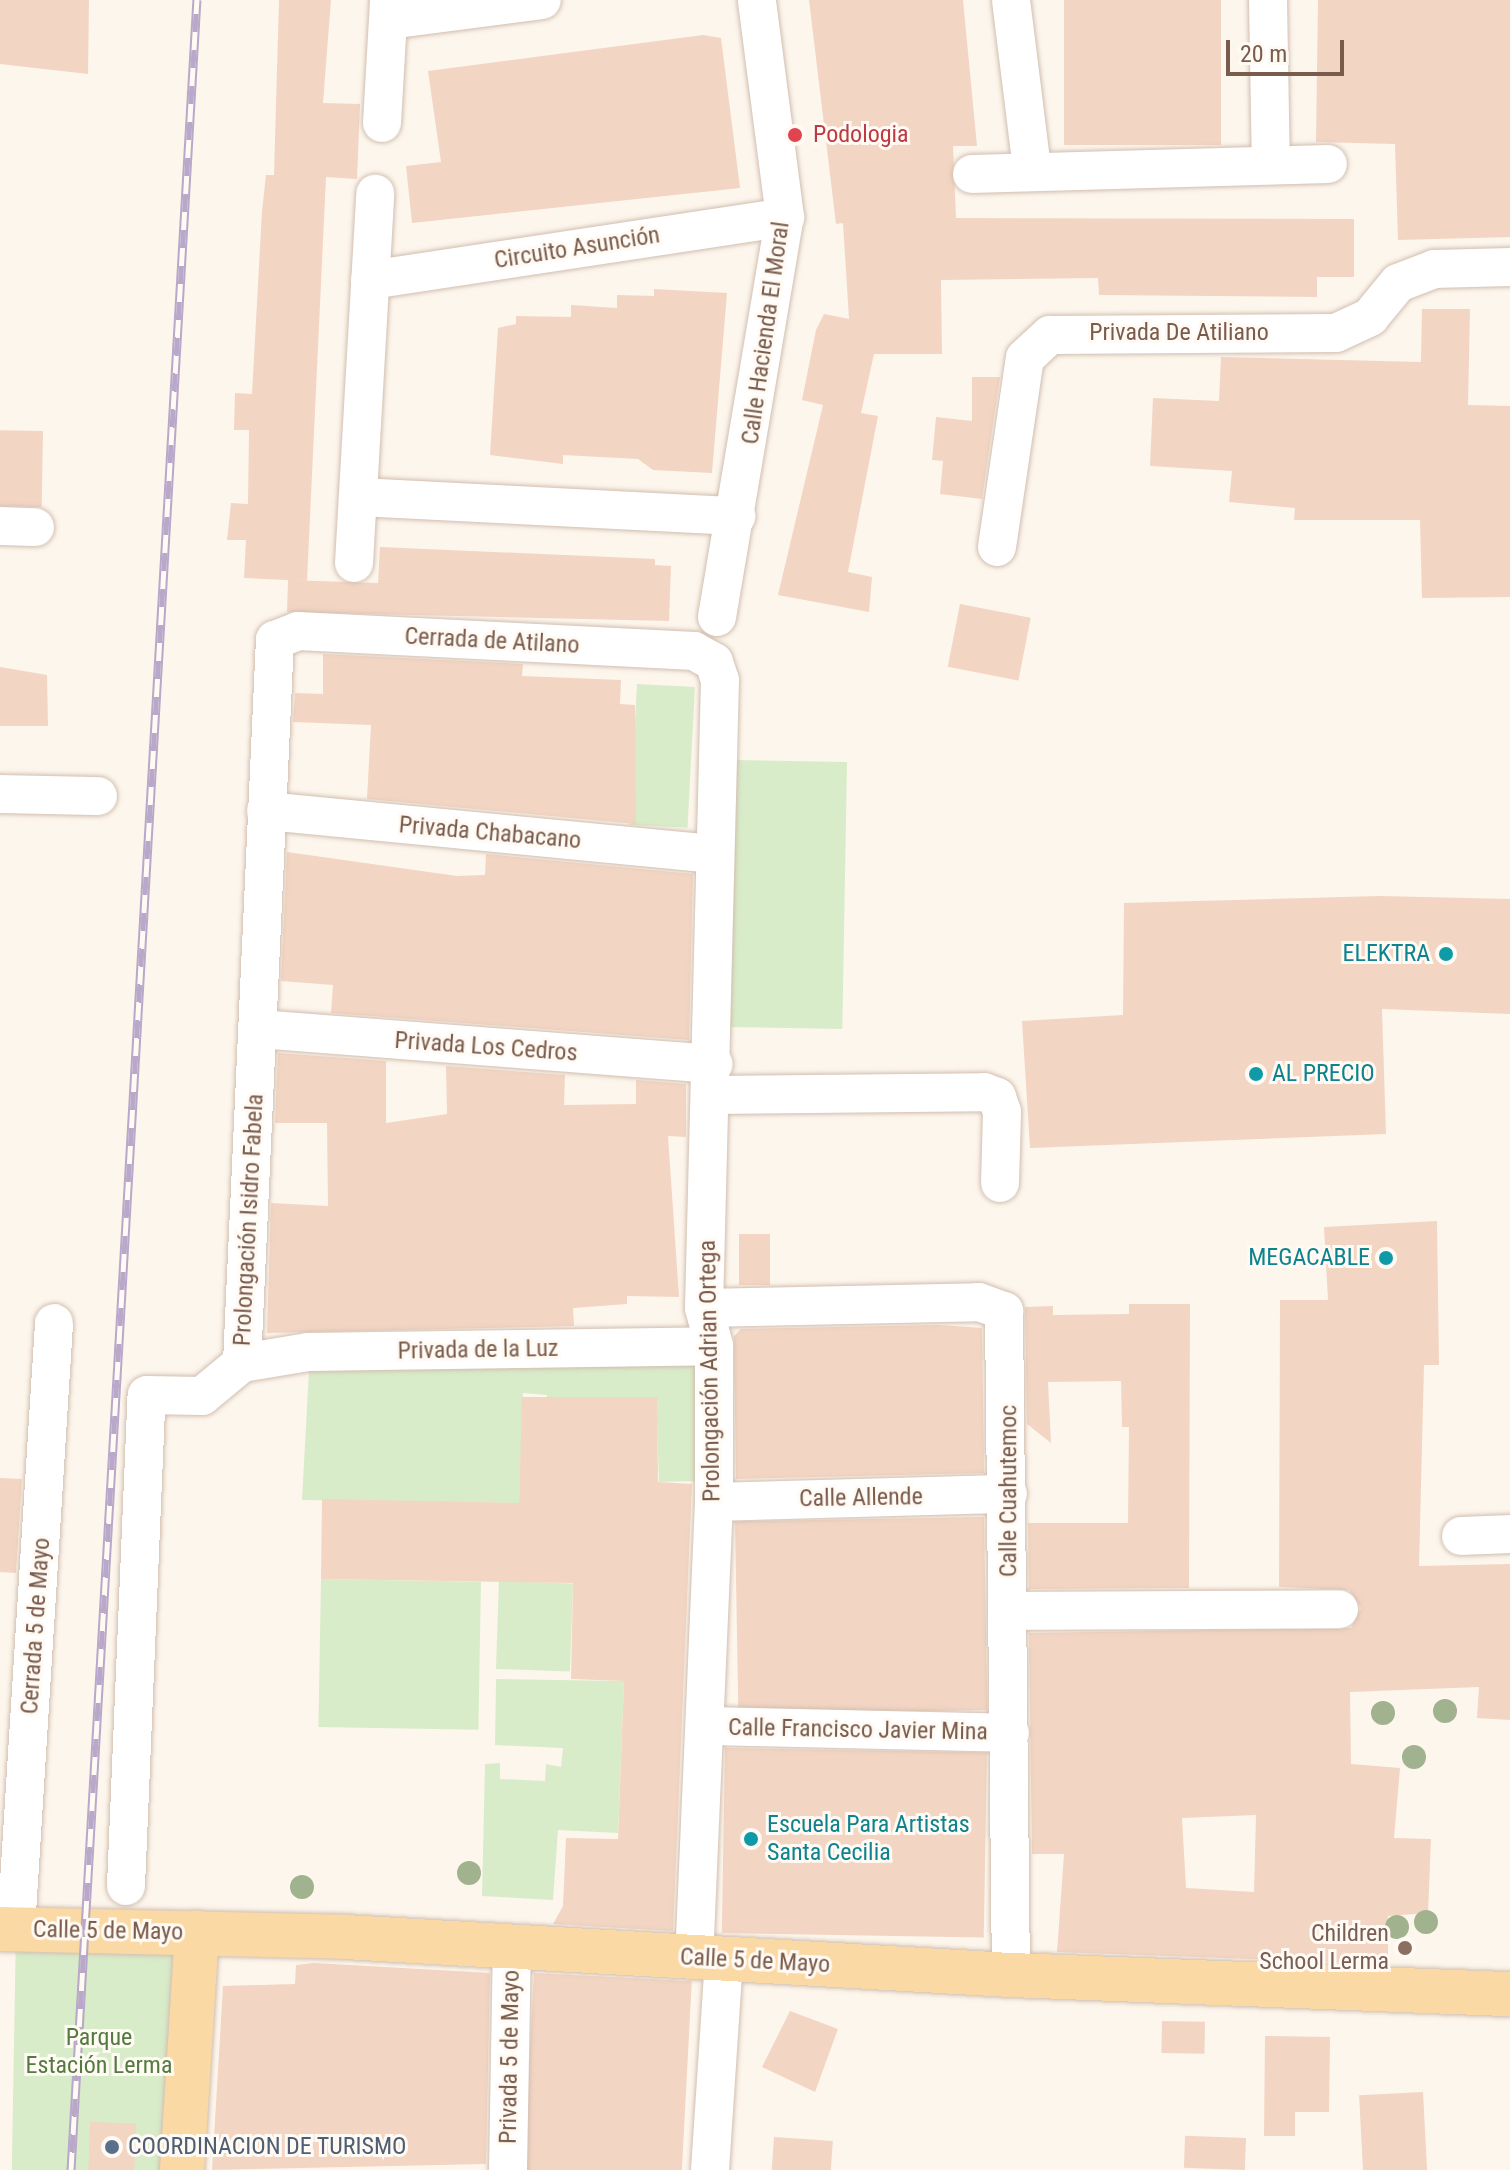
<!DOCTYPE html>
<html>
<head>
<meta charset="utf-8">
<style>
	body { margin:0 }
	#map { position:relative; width:1510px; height:2170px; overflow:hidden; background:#fdf6ec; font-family:"Roboto Condensed",sans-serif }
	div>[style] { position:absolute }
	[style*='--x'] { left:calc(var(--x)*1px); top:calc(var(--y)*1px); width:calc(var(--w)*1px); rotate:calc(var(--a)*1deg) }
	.green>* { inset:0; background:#d8ecc9; transform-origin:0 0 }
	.building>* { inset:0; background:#f3d5c3; transform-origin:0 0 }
	.roads { filter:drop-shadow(0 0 2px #d1beb0) drop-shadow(0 0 2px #d1beb0) }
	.minor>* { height:38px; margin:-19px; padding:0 19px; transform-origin:19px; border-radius:19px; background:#fff }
	.major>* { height:44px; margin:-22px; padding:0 22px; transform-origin:22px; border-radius:22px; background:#fbd9a5 }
	.rail>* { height:9px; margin-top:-4.5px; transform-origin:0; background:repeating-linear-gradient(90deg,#fffaf3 0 18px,#b9a8c9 0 36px); box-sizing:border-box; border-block:2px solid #b9a8c9 }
	.trees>* { width:24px; height:24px; margin:-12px; border-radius:50%; background:#a0b28e }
	.dots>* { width:22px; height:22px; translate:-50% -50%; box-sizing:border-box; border:4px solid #fffaf3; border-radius:50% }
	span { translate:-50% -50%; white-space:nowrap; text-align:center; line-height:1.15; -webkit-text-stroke:6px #fffaf3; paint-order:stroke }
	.health-label { font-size:24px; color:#be3a42 }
	.left { translate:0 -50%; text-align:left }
	.street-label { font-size:24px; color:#7a5c4d }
	.culture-label { font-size:24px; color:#0d838f }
	.right { translate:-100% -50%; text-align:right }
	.education-label { font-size:24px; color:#785e54 }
	.park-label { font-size:24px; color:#537a41 }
	.service-label { font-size:24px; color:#4e5e75 }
	.scale { position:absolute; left:1226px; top:40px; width:118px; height:36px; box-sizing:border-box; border:4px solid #7a5c4d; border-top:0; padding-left:10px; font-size:24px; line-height:28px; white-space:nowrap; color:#7a5c4d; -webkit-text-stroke:6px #fffaf3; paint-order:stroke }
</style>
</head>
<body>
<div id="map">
	<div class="green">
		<div style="left:637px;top:684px;width:58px;height:141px;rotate:3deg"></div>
		<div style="left:732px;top:760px;width:115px;height:267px;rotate:1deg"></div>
		<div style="clip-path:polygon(700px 1363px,697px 1481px,659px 1482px,656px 1397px,604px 1397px,544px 1474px,547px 1395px,523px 1393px,519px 1503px,302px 1500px,309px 1370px)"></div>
		<div style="left:321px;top:1579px;width:160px;height:148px;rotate:1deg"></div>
		<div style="left:499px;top:1581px;width:74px;height:88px;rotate:2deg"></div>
		<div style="clip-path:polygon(496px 1679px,624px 1681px,618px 1833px,558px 1830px,553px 1900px,482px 1896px,485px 1764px,500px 1763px,500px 1779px,545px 1781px,546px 1764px,561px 1767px,563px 1748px,495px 1745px)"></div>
		<div style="left:16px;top:1929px;width:181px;height:241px;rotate:1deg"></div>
	</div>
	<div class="building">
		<div style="clip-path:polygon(0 0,89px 0,88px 74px,0 64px)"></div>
		<div style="clip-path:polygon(279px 0,331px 0,323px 103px,360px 104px,357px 179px,326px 177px,307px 581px,244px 578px,246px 540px,227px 540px,231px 503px,248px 504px,249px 430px,234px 430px,235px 393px,252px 394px,262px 211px,266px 175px,274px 175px)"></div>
		<div style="clip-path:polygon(809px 0,963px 0,977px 146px,953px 146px,956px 218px,1354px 219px,1354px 277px,1317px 277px,1317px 297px,1099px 295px,1098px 278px,941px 280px,942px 354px,874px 354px,861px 413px,878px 416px,848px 572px,872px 577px,869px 612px,778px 595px,823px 405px,802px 400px,816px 330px,824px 314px,849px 319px,843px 223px,836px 224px)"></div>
		<div style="left:1064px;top:0;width:157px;height:145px"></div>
		<div style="clip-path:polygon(1318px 0,1510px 0,1510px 237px,1398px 240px,1395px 144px,1316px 142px)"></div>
		<div style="clip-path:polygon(703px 35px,721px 38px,740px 188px,412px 223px,406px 166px,441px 162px,428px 71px)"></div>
		<div style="clip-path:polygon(654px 289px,727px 293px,712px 473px,653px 470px,638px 459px,563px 455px,563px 464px,490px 455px,498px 328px,516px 324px,516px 316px,571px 317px,571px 305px,617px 308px,617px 295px,654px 296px)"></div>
		<div style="clip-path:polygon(1422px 309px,1470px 309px,1468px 405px,1510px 406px,1510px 597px,1422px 598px,1420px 520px,1294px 520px,1295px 508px,1229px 502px,1232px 471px,1150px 466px,1153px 398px,1219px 401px,1221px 357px,1421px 362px)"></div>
		<div style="clip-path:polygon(972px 377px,1000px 377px,982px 499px,940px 494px,943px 461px,932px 460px,936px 417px,972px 421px)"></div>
		<div style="left:43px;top:431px;width:76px;height:43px;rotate:91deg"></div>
		<div style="clip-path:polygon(380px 547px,655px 559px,655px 565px,671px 566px,669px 621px,287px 612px,288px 580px,378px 583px)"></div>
		<div style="left:960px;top:604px;width:72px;height:64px;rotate:11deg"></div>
		<div style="clip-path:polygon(323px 654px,523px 664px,522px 676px,621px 680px,620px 704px,635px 705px,636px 824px,367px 799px,371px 725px,293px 722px,295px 693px,323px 694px)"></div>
		<div style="clip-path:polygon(0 667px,47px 675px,48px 726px,0 726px)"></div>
		<div style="clip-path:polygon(287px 852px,457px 876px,485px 875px,486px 854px,693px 874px,689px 1040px,331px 1013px,333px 985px,281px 981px)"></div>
		<div style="clip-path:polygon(1379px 896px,1510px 899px,1510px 1014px,1382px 1009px,1386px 1134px,1030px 1148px,1022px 1021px,1123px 1015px,1124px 903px)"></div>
		<div style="clip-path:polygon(278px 1053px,386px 1061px,386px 1123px,447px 1114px,446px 1066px,565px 1075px,564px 1105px,636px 1104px,636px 1080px,686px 1084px,686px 1137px,668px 1136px,679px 1297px,627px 1296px,627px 1304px,573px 1308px,574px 1326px,267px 1333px,271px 1203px,328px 1206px,327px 1123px,275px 1123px)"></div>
		<div style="clip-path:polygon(evenodd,1437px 1221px,1439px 1365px,1424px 1365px,1419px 1566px,1510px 1564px,1510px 1720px,1477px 1718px,1479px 1687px,1350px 1692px,1351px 1764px,1400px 1768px,1394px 1838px,1431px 1839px,1428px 1913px,1388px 1916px,1388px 1964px,1057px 1952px,1064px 1854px,1032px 1854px,1029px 1633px,1351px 1628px,1361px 1608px,1349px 1590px,1279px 1587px,1280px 1300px,1328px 1300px,1324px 1227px,1437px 1221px,1256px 1815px,1254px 1892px,1186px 1888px,1182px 1818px,1256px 1815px)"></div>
		<div style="left:739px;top:1234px;width:31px;height:51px"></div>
		<div style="clip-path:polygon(1129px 1304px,1190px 1304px,1189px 1588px,1029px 1589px,1028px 1523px,1128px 1523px,1129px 1427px,1122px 1427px,1121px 1381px,1048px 1382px,1051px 1443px,1027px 1424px,1025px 1307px,1053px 1306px,1053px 1315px,1129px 1314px)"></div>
		<div style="clip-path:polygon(939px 1325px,982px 1328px,984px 1473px,736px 1479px,734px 1336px,741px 1329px)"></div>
		<div style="clip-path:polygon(522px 1397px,657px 1397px,658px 1482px,692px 1484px,673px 1931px,553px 1924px,563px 1906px,566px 1838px,618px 1839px,624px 1681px,571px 1679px,573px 1583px,321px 1579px,322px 1499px,519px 1503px)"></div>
		<div style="clip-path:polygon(0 1478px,22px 1479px,16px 1573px,0 1572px)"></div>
		<div style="left:984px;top:1517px;width:193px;height:249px;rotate:89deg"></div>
		<div style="left:725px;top:1748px;width:262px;height:185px;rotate:1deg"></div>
		<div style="clip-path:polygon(314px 1963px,490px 1973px,486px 2164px,212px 2170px,223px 1986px,295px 1984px,296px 1965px)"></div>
		<div style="left:534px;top:1973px;width:158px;height:197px;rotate:3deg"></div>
		<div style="clip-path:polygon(790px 2011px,838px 2029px,815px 2092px,762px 2067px)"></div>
		<div style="left:1162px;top:2021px;width:43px;height:32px;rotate:1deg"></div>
		<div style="clip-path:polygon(1265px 2036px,1330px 2037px,1329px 2112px,1295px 2112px,1295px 2136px,1264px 2136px)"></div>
		<div style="left:1423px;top:2092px;width:78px;height:64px;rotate:87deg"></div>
		<div style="left:90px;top:2122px;width:46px;height:48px;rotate:2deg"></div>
		<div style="left:774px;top:2137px;width:59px;height:33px;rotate:4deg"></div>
		<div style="left:1246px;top:2138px;width:32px;height:61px;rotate:92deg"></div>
	</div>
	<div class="roads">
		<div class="minor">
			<div style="--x:1011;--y:0;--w:169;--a:82.9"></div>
			<div style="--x:1268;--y:0;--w:165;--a:89"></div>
			<div style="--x:389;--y:20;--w:154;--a:-7.4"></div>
			<div style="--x:382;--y:123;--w:123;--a:-86.7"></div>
			<div style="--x:972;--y:174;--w:356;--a:-1.6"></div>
			<div style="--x:370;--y:280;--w:420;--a:-8.6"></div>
			<div style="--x:358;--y:497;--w:379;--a:2.9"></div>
			<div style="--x:0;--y:526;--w:35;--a:2"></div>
			<div style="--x:997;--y:547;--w:191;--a:-81.6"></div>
			<div style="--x:1025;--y:358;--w:34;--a:-43"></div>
			<div style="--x:1050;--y:335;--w:286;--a:-0.4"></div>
			<div style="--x:1336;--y:333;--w:38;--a:-25"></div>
			<div style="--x:1370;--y:317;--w:44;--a:-50.5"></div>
			<div style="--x:1398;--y:283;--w:39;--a:-21"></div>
			<div style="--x:1434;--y:269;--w:76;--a:-1.5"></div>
			<div style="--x:354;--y:563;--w:370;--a:-86.7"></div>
			<div style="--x:717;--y:617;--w:406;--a:-80.4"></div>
			<div style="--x:785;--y:217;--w:219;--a:-97.4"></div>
			<div style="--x:0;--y:794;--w:98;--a:1.2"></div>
			<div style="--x:266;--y:811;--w:450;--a:5.5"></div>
			<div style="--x:258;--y:1029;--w:457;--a:4.4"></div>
			<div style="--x:711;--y:1095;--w:273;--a:-0.6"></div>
			<div style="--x:984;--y:1092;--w:14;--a:21"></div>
			<div style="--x:997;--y:1097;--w:16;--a:72"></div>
			<div style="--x:1002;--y:1112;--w:71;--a:91.6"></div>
			<div style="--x:704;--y:1308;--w:275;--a:-1.2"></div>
			<div style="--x:979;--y:1302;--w:27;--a:20"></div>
			<div style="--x:1004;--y:1311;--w:664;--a:89.4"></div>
			<div style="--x:242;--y:1363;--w:67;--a:-9.5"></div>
			<div style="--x:308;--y:1352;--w:406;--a:-0.8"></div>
			<div style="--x:714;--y:1502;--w:294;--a:-1.6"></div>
			<div style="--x:1461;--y:1536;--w:49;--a:-2.3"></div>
			<div style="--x:1009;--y:1611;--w:330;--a:-0.3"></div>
			<div style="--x:705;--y:1726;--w:305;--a:1.3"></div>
			<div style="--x:126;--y:1886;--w:491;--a:-87.6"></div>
			<div style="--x:147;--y:1395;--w:55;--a:1"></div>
			<div style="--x:202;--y:1396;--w:52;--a:-39.5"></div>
			<div style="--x:242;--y:1363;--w:724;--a:-87.39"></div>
			<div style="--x:275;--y:640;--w:25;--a:-21"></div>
			<div style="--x:298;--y:631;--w:397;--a:2.9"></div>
			<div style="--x:694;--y:651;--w:23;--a:29"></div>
			<div style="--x:714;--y:662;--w:19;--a:72"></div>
			<div style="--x:720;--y:680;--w:628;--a:91.46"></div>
			<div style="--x:704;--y:1308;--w:39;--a:75"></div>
			<div style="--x:714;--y:1346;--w:156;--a:90"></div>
			<div style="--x:714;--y:1502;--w:457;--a:92.5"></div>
			<div style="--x:16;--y:1929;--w:607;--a:-86.41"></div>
			<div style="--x:508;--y:2170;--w:225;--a:-89"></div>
			<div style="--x:710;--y:2170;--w:211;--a:-86.2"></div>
		</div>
		<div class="major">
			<div style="--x:0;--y:1929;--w:345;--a:1.3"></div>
			<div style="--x:345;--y:1937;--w:667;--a:3.27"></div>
			<div style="--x:1011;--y:1975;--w:499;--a:2.2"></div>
			<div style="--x:182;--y:2170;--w:238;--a:-86.4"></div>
		</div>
	</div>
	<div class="rail">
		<div style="--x:71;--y:2170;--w:2174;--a:-86.68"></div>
	</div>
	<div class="trees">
		<div style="left:1445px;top:1711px"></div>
		<div style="left:1383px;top:1713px"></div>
		<div style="left:1414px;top:1757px"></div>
		<div style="left:469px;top:1873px"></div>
		<div style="left:302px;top:1887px"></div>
		<div style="left:1426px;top:1922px"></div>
		<div style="left:1397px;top:1927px"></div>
	</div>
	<div class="dots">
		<div style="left:795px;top:135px;background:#e0444e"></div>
		<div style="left:1446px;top:954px;background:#0f9aa8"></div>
		<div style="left:1256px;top:1074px;background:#0f9aa8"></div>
		<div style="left:1386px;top:1258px;background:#0f9aa8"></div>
		<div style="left:751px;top:1839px;background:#0f9aa8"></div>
		<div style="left:1405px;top:1948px;background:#8d6e63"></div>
		<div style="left:112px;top:2147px;background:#5c6f8a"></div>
	</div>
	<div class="health-label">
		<span class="left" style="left:813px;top:135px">Podologia</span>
	</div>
	<div class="street-label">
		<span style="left:577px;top:248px;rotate:-9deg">Circuito Asunción</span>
		<span style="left:766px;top:333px;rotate:-82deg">Calle Hacienda El Moral</span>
		<span style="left:1179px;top:333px">Privada De Atiliano</span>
		<span style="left:492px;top:641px;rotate:3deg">Cerrada de Atilano</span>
		<span style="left:490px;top:833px;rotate:5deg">Privada Chabacano</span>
		<span style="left:486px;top:1047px;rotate:4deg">Privada Los Cedros</span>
		<span style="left:249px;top:1220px;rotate:-87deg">Prolongación Isidro Fabela</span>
		<span style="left:478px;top:1350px;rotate:-1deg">Privada de la Luz</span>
		<span style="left:710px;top:1371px;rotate:-91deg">Prolongación Adrian Ortega</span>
		<span style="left:1009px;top:1491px;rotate:-90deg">Calle Cuahutemoc</span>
		<span style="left:861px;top:1498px;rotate:-1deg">Calle Allende</span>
		<span style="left:36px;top:1626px;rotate:-86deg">Cerrada 5 de Mayo</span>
		<span style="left:858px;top:1730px;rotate:1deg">Calle Francisco Javier Mina</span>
		<span style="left:108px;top:1931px;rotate:1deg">Calle 5 de Mayo</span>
		<span style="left:755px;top:1961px;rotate:3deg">Calle 5 de Mayo</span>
		<span style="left:510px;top:2057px;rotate:-89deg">Privada 5 de Mayo</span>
	</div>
	<div class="culture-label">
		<span class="right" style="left:1430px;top:954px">ELEKTRA</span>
		<span class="left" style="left:1272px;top:1074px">AL PRECIO</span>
		<span class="right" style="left:1370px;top:1258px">MEGACABLE</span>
		<span class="left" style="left:767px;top:1839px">Escuela Para Artistas<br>Santa Cecilia</span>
	</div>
	<div class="education-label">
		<span class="right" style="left:1389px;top:1948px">Children<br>School Lerma</span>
	</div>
	<div class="park-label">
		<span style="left:99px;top:2052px">Parque<br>Estación Lerma</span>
	</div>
	<div class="service-label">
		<span class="left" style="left:128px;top:2147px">COORDINACION DE TURISMO</span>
	</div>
	<div class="scale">20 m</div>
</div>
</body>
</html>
